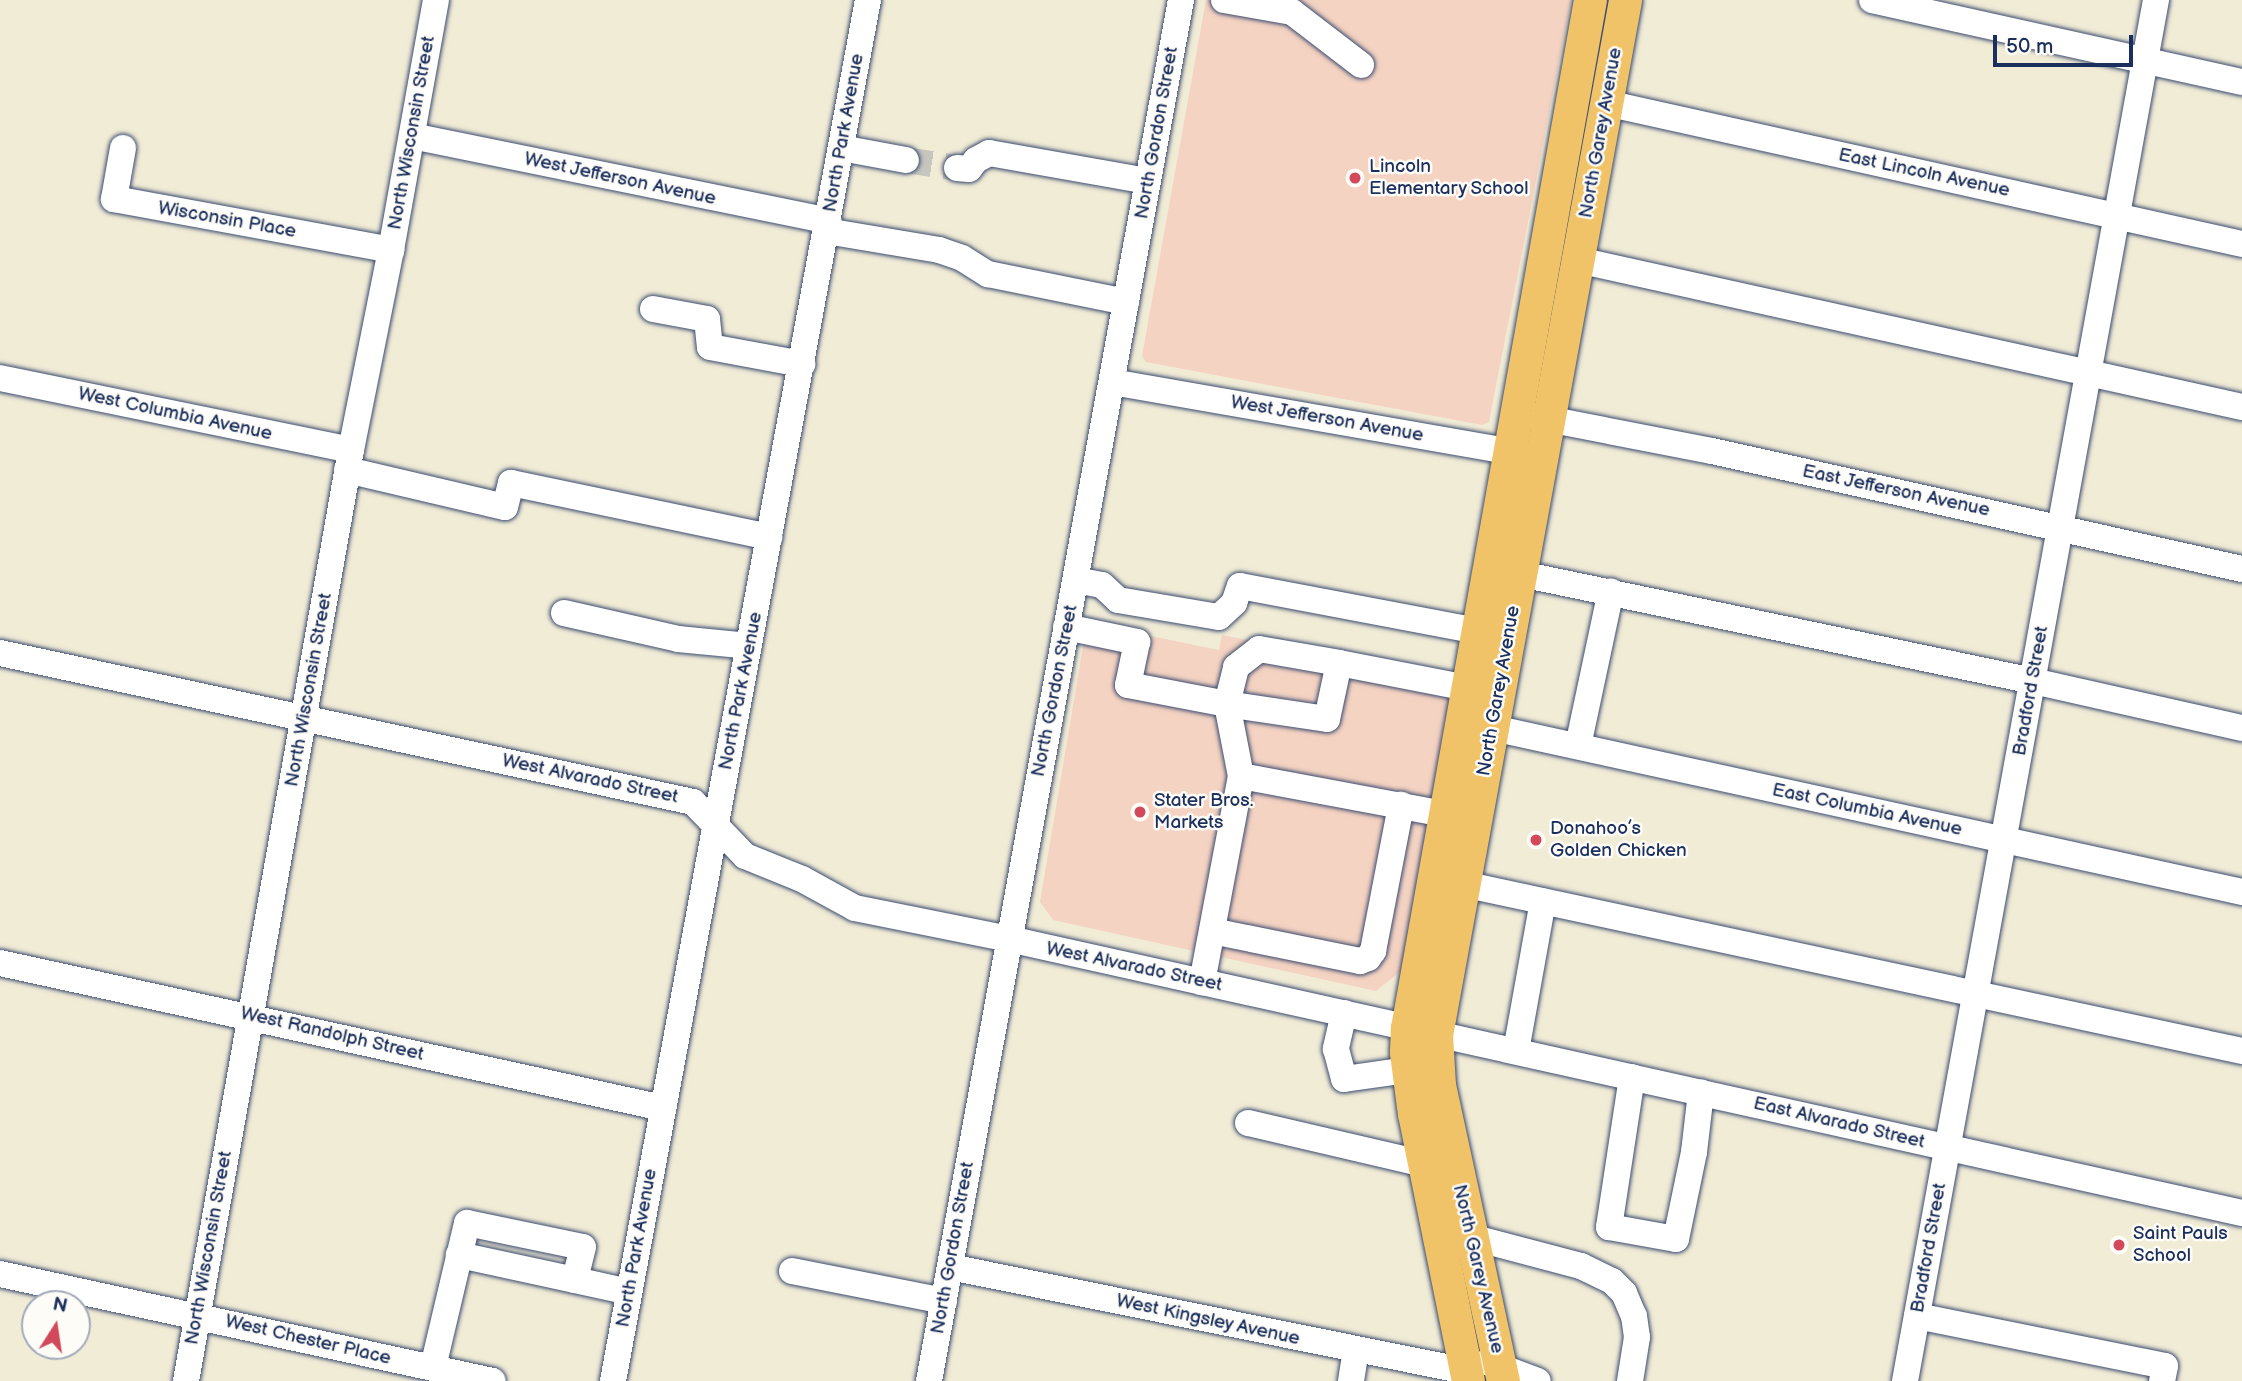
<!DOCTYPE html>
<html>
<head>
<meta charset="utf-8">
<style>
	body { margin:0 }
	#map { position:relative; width:2242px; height:1381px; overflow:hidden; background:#f1ecd6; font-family:"Balsamiq Sans",sans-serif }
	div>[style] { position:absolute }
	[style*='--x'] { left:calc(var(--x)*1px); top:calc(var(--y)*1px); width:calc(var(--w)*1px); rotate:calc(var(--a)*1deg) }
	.built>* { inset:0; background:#f5d3c2 }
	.minor-tunnel>* { height:26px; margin-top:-13px; transform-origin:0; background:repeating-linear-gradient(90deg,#c6c6be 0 26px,transparent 0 39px) }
	.roads { filter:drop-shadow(0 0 2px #3b4b70) drop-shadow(0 0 2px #3b4b70) }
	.minor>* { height:26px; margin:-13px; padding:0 13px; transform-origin:13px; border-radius:13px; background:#fff }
	.major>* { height:33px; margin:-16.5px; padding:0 16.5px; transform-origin:16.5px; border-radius:16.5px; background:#f1c369 }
	.dots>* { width:19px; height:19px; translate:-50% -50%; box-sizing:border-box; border:4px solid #fdfcf7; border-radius:50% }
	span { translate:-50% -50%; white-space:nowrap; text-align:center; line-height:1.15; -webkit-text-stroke:5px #fdfcf7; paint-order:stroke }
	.street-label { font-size:19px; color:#1b2f5e }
	.poi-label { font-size:19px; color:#1b2f5e }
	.left { translate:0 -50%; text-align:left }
	.north { position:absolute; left:21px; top:1290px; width:70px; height:70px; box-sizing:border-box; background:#fdfcf7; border:2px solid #a3aaba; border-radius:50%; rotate:12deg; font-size:19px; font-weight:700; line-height:28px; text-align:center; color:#1b2f5e }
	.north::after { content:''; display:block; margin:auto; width:24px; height:32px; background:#d1495b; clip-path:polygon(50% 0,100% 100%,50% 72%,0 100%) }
	.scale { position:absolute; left:1993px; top:35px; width:140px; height:32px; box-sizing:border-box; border:4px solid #1b2f5e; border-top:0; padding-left:9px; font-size:21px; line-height:24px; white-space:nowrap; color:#1b2f5e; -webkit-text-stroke:5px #fdfcf7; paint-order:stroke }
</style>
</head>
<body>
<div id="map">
	<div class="built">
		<div style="clip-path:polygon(1206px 0,1571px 0,1489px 422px,1482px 425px,1146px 362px,1142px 356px)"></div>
		<div style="clip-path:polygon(1087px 623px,1219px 650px,1222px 635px,1455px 680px,1401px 971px,1376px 991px,1053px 920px,1040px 902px)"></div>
	</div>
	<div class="minor-tunnel">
		<div style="--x:906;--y:160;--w:52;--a:8.9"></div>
	</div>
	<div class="roads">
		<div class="minor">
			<div style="--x:1224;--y:0;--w:69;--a:10"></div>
			<div style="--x:1292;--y:12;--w:87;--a:37.5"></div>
			<div style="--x:1872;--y:0;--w:379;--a:12.5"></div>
			<div style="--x:1606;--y:103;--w:651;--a:12.5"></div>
			<div style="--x:412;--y:136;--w:425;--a:11.5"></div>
			<div style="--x:123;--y:148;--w:52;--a:100"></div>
			<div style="--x:114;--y:199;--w:282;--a:10.4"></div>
			<div style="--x:841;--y:148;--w:66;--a:10.5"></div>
			<div style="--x:957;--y:168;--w:12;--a:5"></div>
			<div style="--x:969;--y:169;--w:11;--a:-52"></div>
			<div style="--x:976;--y:160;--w:15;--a:-28"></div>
			<div style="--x:989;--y:153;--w:161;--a:10"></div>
			<div style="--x:826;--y:231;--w:115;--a:9.5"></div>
			<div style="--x:939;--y:250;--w:24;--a:19"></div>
			<div style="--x:962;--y:258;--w:31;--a:32"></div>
			<div style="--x:988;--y:274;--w:141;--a:11.5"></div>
			<div style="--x:1578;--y:260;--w:680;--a:12.48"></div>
			<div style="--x:653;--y:309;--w:55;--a:10.5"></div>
			<div style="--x:707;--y:319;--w:28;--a:84"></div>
			<div style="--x:710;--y:347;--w:94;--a:10.5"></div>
			<div style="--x:0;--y:378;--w:358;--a:11.6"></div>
			<div style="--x:1112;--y:382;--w:420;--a:9.9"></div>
			<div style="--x:1532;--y:416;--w:183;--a:11"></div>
			<div style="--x:1712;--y:451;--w:543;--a:12.55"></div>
			<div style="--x:347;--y:470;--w:162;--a:13.2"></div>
			<div style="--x:505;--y:507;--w:25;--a:-76"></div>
			<div style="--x:511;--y:483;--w:264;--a:11.8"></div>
			<div style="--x:1521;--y:574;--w:523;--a:11.8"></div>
			<div style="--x:2033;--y:681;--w:214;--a:12.7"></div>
			<div style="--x:1076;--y:580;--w:26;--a:11"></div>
			<div style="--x:1102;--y:585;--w:22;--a:43"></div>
			<div style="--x:1118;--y:600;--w:102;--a:9.6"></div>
			<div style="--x:1219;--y:617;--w:21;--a:-43"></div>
			<div style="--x:1234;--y:603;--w:18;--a:-71"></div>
			<div style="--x:1240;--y:586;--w:242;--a:10.7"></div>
			<div style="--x:564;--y:613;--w:117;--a:12.8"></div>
			<div style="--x:678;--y:639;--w:71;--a:5.6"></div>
			<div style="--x:1066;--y:627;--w:73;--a:11.9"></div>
			<div style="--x:1137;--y:642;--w:44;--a:101.8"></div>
			<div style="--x:1128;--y:685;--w:101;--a:10.9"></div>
			<div style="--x:1227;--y:704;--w:73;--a:79"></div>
			<div style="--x:1241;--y:776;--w:210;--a:100.7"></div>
			<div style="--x:0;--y:653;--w:709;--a:12.13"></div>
			<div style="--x:693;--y:802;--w:75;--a:46.1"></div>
			<div style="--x:745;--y:856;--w:61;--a:22"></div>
			<div style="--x:802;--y:879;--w:60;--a:28.7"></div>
			<div style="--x:855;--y:908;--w:157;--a:11.4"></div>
			<div style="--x:1009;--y:939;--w:1263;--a:12.53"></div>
			<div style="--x:1339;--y:663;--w:57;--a:102.1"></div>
			<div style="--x:1327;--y:719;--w:101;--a:-171.5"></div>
			<div style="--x:1227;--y:704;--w:38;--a:-76"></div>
			<div style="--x:1236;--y:667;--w:29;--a:-38"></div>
			<div style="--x:1259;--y:649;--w:81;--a:9.9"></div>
			<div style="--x:1339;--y:663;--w:131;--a:11"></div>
			<div style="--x:1493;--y:728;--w:767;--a:12.35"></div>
			<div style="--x:1578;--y:746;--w:158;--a:-78"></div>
			<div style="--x:1241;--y:776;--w:208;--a:10.6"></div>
			<div style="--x:1463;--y:884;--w:797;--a:12.1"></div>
			<div style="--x:1212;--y:931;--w:151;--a:11.5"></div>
			<div style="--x:1360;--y:961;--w:9;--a:-21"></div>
			<div style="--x:1368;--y:958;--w:9;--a:-54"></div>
			<div style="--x:1373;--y:951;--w:149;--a:-79.1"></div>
			<div style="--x:0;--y:963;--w:679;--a:12.34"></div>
			<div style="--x:1344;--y:1013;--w:37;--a:103"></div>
			<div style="--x:1336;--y:1049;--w:31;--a:75"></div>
			<div style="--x:1344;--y:1079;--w:65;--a:-8"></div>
			<div style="--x:1516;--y:1051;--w:152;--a:-79.8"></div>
			<div style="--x:1632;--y:1077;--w:152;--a:98.7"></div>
			<div style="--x:1609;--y:1227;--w:68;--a:10.2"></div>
			<div style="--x:1676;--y:1239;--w:89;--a:-78.3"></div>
			<div style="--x:1694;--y:1152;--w:60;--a:-83.3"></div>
			<div style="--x:1248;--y:1123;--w:181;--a:13.1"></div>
			<div style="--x:1471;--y:1237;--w:114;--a:14.8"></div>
			<div style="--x:1581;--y:1266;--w:34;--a:26"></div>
			<div style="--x:1612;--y:1281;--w:17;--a:45"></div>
			<div style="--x:1624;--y:1293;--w:25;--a:67"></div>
			<div style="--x:1634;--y:1316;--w:21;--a:82"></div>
			<div style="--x:1637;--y:1337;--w:45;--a:99"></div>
			<div style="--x:950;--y:1267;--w:526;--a:11.4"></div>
			<div style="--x:792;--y:1271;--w:155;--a:11.2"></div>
			<div style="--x:0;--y:1274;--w:504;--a:12.25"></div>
			<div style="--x:575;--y:1280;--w:55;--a:12.5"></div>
			<div style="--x:1917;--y:1316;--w:253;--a:11.4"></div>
			<div style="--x:2165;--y:1366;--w:15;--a:101"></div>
			<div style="--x:1487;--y:1362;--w:54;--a:20.4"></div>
			<div style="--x:433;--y:1367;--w:148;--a:-76.7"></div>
			<div style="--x:467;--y:1223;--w:118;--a:11.7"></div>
			<div style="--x:583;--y:1247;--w:34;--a:104"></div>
			<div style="--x:575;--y:1280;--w:119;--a:-167.8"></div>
			<div style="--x:186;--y:1381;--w:946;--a:-79.95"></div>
			<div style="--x:351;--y:450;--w:204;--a:-78.7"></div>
			<div style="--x:391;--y:250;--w:254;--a:-79.8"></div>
			<div style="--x:613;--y:1381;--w:1404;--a:-79.54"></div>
			<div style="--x:929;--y:1381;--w:1404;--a:-79.66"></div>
			<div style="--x:1351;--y:1381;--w:31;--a:-81"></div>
			<div style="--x:1905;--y:1381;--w:1404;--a:-79.7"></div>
		</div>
		<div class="major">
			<div style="--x:1468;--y:1381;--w:272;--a:-101.4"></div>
			<div style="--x:1414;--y:1114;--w:63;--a:-97.4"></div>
			<div style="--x:1406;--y:1052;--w:24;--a:-88"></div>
			<div style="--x:1407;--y:1028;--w:1044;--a:-79.91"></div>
			<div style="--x:1503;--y:1381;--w:303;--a:-102.2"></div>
			<div style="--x:1439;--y:1085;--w:50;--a:-93.4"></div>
			<div style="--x:1436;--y:1035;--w:1052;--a:-79.65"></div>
		</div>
	</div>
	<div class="dots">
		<div style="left:1355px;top:178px;background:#d1495b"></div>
		<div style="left:1140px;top:812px;background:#d1495b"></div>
		<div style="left:1536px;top:840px;background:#d1495b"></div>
		<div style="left:2119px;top:1245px;background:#d1495b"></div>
	</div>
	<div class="street-label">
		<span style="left:412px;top:133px;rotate:-80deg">North Wisconsin Street</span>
		<span style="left:844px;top:133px;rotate:-80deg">North Park Avenue</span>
		<span style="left:1157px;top:133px;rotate:-80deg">North Gordon Street</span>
		<span style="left:1601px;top:133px;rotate:-80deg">North Garey Avenue</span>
		<span style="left:1924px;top:173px;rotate:12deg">East Lincoln Avenue</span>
		<span style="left:620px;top:179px;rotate:12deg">West Jefferson Avenue</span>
		<span style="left:227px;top:220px;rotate:10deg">Wisconsin Place</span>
		<span style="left:175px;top:414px;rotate:12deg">West Columbia Avenue</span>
		<span style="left:1327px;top:419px;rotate:10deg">West Jefferson Avenue</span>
		<span style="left:1896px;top:491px;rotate:12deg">East Jefferson Avenue</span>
		<span style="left:309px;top:690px;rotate:-80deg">North Wisconsin Street</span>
		<span style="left:741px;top:691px;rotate:-79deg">North Park Avenue</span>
		<span style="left:1055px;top:691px;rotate:-79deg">North Gordon Street</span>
		<span style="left:1499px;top:691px;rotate:-80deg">North Garey Avenue</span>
		<span style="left:2031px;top:691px;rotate:-80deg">Bradford Street</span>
		<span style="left:590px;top:779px;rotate:12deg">West Alvarado Street</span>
		<span style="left:1867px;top:810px;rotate:12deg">East Columbia Avenue</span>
		<span style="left:1134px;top:967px;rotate:12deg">West Alvarado Street</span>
		<span style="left:332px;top:1034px;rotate:13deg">West Randolph Street</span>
		<span style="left:1839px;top:1123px;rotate:13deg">East Alvarado Street</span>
		<span style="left:209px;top:1248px;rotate:-80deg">North Wisconsin Street</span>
		<span style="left:637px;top:1248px;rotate:-80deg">North Park Avenue</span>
		<span style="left:953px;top:1248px;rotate:-80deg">North Gordon Street</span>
		<span style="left:1929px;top:1248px;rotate:-80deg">Bradford Street</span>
		<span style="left:1478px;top:1269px;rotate:77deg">North Garey Avenue</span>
		<span style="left:1208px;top:1320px;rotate:12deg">West Kingsley Avenue</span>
		<span style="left:308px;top:1340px;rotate:13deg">West Chester Place</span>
	</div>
	<div class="poi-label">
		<span class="left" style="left:1369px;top:178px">Lincoln<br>Elementary School</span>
		<span class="left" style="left:1154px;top:812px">Stater Bros.<br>Markets</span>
		<span class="left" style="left:1550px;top:840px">Donahoo’s<br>Golden Chicken</span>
		<span class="left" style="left:2133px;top:1245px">Saint Pauls<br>School</span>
	</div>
	<div class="north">N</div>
	<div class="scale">50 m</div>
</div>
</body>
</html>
